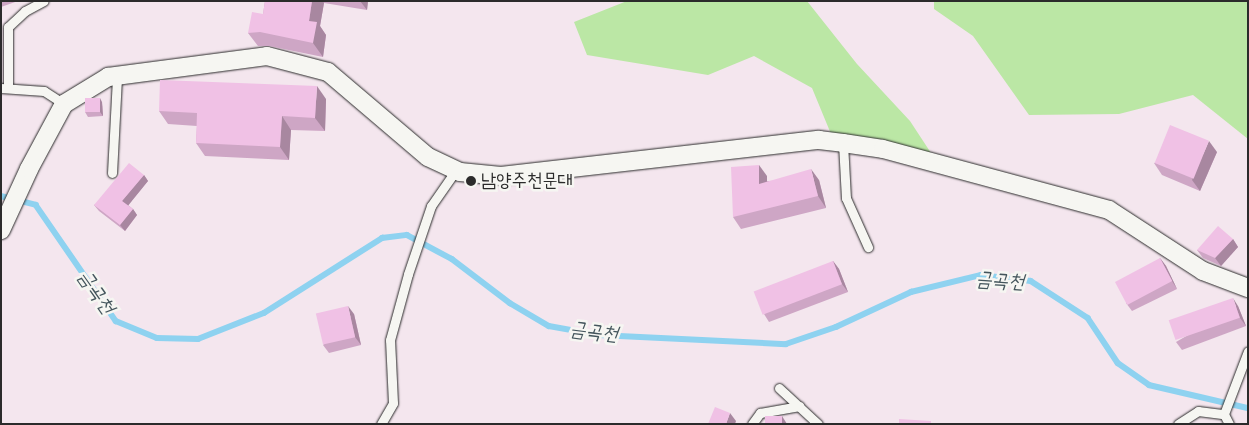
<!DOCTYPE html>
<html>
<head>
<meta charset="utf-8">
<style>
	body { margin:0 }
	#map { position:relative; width:1249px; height:425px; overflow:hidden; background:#f4e6ee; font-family:Mynerve,"Poor Story",sans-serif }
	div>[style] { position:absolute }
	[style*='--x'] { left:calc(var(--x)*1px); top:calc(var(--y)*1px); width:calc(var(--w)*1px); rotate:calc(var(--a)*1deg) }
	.green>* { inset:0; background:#bbe7a5 }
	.stream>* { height:5.5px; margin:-2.75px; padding:0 2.75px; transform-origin:2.75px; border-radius:2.75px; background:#8ed2f0 }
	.roads { filter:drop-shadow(0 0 1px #2b2b2b) drop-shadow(0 0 1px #2b2b2b) }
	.lane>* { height:9px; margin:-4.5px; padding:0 4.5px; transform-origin:4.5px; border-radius:4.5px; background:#f6f6f2 }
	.street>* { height:18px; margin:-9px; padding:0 9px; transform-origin:9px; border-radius:9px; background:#f6f6f2 }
	.wall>* { inset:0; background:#cea6c5 }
	.shaded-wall>* { inset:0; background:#a887a0 }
	.building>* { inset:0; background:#f0c1e5; transform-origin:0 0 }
	.dots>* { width:14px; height:14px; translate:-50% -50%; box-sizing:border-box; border:2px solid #f6f6f2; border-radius:50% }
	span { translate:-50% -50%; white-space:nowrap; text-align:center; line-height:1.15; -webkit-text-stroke:5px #f6f6f2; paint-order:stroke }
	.poi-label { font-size:19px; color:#2b2b2b }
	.left { translate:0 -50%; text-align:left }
	.water-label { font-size:20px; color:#44555c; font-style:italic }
	.frame { position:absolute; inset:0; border:2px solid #2b2b2b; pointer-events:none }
</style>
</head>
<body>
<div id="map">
	<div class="green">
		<div style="clip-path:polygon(627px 1px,807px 1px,857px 64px,910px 121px,931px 153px,831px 134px,812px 88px,754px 56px,708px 75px,587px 55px,574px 22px)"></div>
		<div style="clip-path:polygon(934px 1px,1248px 1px,1248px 139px,1193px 95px,1119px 114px,1029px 115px,973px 36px,934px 9px)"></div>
	</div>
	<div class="stream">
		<div style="--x:1;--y:196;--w:36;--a:14"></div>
		<div style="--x:36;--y:205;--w:141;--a:55.4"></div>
		<div style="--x:116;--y:321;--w:44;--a:22.5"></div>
		<div style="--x:157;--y:338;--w:41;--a:1.4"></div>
		<div style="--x:198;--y:339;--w:71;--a:-21.5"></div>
		<div style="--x:264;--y:313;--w:140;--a:-32.4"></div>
		<div style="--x:382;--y:238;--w:25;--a:-7"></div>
		<div style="--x:407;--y:235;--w:51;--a:28.1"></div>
		<div style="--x:452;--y:259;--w:73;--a:37.2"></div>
		<div style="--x:510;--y:303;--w:45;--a:30.5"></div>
		<div style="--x:549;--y:326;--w:51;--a:10.2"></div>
		<div style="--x:599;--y:335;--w:187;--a:2.8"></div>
		<div style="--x:786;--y:344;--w:53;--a:-18.8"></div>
		<div style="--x:836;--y:327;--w:83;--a:-25"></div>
		<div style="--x:911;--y:292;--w:72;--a:-13.7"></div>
		<div style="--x:981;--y:275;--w:50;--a:6.8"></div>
		<div style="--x:1031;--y:281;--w:68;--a:33"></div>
		<div style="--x:1088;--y:318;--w:54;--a:56.3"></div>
		<div style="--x:1118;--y:363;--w:38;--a:35"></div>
		<div style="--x:1149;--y:385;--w:102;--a:13.1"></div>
	</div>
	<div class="roads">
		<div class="lane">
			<div style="--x:1;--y:88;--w:43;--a:4"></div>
			<div style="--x:44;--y:91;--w:24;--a:33"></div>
			<div style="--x:8;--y:88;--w:61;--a:-90"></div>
			<div style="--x:8;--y:27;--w:23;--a:-43"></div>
			<div style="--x:25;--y:11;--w:21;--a:-28"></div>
			<div style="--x:843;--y:143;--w:55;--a:86.9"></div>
			<div style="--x:846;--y:198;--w:54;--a:65.8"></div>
			<div style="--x:112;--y:173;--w:97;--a:-87"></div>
			<div style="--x:779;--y:388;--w:53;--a:42.7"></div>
			<div style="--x:381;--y:424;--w:24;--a:-60"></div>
			<div style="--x:393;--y:403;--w:63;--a:-92.7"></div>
			<div style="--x:390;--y:340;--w:68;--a:-74.7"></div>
			<div style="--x:408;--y:274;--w:72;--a:-71.3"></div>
			<div style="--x:431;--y:206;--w:44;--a:-55.2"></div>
			<div style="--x:752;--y:424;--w:14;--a:-54"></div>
			<div style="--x:760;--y:413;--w:40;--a:-10"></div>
			<div style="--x:1178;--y:424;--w:24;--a:-33"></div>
			<div style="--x:1198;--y:411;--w:26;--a:7"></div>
			<div style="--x:1229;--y:424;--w:11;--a:-117"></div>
			<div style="--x:1224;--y:414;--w:67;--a:-69.1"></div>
		</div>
		<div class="street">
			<div style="--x:1;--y:230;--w:67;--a:-65.3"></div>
			<div style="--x:29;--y:169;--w:74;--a:-61.7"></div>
			<div style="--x:64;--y:104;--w:52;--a:-31.5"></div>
			<div style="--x:108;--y:77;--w:160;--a:-7.5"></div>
			<div style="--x:267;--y:56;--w:63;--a:14.7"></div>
			<div style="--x:328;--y:72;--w:131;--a:40.4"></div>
			<div style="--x:428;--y:157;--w:35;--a:25"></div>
			<div style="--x:460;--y:172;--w:41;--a:5.6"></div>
			<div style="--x:501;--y:176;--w:320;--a:-6.5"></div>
			<div style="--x:819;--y:140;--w:24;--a:7"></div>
			<div style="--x:843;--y:143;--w:40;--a:8.5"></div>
			<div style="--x:883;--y:149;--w:234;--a:15.1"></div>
			<div style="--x:1109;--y:210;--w:112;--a:33"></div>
			<div style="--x:1203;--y:271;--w:48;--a:20.7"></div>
		</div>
	</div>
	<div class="wall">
		<div style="clip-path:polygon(1px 1px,18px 1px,1px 7px)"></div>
		<div style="clip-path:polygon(265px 1px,368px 1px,367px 10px,324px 3px,320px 26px,326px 35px,323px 57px,269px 46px,258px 46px,248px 33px,263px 14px)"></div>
		<div style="clip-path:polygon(326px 99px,325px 131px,291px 130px,289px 160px,205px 156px,196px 143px,197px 126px,168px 124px,159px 111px)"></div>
		<div style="clip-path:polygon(102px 102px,103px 116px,88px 117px,85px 112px)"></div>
		<div style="clip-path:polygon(1217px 152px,1200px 191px,1162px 175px,1154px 163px)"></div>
		<div style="clip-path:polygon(144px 175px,148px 181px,128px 205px,133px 209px,137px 215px,125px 231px,99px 211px,94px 205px)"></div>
		<div style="clip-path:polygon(767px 176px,767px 181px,819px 180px,826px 208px,741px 229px,733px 217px)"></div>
		<div style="clip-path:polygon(1233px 239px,1238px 247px,1221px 266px,1203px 258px,1197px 250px)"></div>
		<div style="clip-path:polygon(1160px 258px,1166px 266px,1177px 289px,1132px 311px,1126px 303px)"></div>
		<div style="clip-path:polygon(833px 261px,839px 269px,848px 292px,769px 322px,764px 314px)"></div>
		<div style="clip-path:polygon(1238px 306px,1246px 326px,1182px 350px,1176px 342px)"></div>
		<div style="clip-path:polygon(354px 314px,361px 345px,329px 353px,323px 345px)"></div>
	</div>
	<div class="shaded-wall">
		<div style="clip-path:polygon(312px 1px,323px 1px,324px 3px,320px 26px,326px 35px,323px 57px,313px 43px,309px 21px)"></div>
		<div style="clip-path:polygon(360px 1px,368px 1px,367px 10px)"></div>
		<div style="clip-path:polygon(317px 86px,326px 99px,325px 131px,315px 118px)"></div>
		<div style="clip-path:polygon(100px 98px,102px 102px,103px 116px,100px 112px)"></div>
		<div style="clip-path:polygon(282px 116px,291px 130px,289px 160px,280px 147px)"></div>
		<div style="clip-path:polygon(1209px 141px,1217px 152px,1200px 191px,1192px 180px)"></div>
		<div style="clip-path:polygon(759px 165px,767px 176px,767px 195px,759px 184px)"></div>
		<div style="clip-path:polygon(811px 169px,819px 180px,826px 208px,818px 196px)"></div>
		<div style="clip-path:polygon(144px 175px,148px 181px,127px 207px,122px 201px)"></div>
		<div style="clip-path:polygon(133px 209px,137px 215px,125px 231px,120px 225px)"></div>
		<div style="clip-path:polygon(1233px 239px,1238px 247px,1221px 266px,1215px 258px)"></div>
		<div style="clip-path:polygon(1160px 258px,1166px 266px,1177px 289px,1172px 281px)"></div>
		<div style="clip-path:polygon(833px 261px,839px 269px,848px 292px,842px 284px)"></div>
		<div style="clip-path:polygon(1233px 298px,1238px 306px,1246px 326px,1240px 318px)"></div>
		<div style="clip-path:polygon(348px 306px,354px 314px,361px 345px,355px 337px)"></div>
		<div style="clip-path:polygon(730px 413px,736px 421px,735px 424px,726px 424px)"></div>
		<div style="clip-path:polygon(782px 416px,787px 424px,782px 424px)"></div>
	</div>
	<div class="building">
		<div style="clip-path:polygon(265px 1px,312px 1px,309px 21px,317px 22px,313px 43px,260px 32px,248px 33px,252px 12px,263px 14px)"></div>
		<div style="clip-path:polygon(160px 80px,317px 86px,315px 118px,282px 116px,280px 147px,196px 143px,197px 113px,159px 111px)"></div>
		<div style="left:85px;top:98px;width:15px;height:14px"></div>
		<div style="left:1170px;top:125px;width:42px;height:41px;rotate:22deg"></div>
		<div style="clip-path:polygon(129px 163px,144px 175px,122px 201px,133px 209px,120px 225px,94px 205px)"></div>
		<div style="clip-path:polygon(759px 165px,759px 184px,811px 169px,818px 196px,733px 217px,731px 167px)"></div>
		<div style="clip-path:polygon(1218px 226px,1233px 239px,1215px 258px,1197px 250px)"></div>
		<div style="left:1160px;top:258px;width:26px;height:51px;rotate:62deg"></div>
		<div style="left:833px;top:261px;width:25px;height:85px;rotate:69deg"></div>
		<div style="left:1233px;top:298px;width:21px;height:68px;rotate:71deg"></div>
		<div style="left:348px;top:306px;width:32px;height:33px;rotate:77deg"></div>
		<div style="clip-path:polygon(715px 407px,730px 413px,726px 424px,708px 424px)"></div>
		<div style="left:765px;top:416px;width:17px;height:8px"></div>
		<div style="clip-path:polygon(899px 419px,931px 421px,931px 424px,899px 424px)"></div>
	</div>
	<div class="dots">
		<div style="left:471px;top:181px;background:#2b2b2b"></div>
	</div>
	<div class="poi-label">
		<span class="left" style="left:481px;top:181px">남양주천문대</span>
	</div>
	<div class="water-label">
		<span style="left:1000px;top:281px;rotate:4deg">금곡천</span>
		<span style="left:96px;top:292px;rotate:55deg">금곡천</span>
		<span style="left:594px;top:332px;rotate:7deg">금곡천</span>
	</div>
	<div class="frame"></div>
</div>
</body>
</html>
